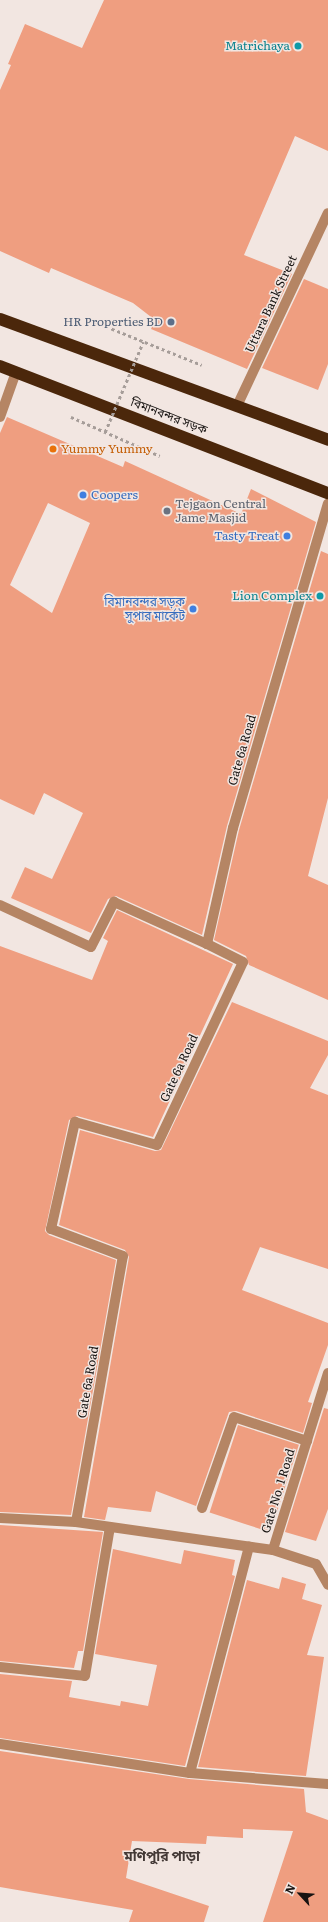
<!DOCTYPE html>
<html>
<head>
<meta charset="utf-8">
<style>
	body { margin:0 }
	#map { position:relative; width:328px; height:1922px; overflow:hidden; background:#f2e6e1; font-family:Literata,"Noto Sans Bengali",serif }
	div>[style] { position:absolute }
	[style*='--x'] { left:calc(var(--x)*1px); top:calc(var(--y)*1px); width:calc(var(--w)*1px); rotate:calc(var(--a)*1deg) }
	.building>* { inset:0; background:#ef9e80; transform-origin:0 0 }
	.path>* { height:2.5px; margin-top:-1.25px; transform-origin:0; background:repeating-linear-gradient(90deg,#a69d99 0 3px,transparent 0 6px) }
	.minor>* { height:10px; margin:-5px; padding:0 5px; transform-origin:5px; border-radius:5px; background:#b58564 }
	.highway>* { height:12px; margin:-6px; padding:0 6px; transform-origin:6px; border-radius:6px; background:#4b270b }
	.path-bridge>* { height:2.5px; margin-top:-1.25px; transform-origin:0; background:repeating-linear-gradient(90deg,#a69d99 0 3px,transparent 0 6px) }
	.dots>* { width:11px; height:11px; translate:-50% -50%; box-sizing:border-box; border:2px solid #f2e6e1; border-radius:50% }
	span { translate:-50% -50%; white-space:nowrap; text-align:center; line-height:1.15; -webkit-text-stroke:3px #f2e6e1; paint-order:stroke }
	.culture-label { font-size:12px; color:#0d838f }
	.right { translate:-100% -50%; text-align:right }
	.street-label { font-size:12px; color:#171311 }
	.service-label { font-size:12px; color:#4e5e75 }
	.food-label { font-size:12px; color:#c56008 }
	.left { translate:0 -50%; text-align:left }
	.shop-label { font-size:12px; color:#366cbe }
	.worship-label { font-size:12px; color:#5b616d }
	.quarter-label { font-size:14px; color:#433936; font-weight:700 }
	.north { position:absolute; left:280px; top:1874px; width:40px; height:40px; -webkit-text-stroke:3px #f2e6e1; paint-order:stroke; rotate:296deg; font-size:11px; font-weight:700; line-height:16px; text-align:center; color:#171311 }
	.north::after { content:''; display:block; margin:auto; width:14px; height:18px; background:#171311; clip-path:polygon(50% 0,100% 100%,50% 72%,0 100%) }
</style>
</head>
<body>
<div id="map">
	<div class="building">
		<div style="clip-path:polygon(104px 0,328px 0,328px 151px,295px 136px,244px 255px,292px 274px,247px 369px,151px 329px,155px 320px,133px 303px,51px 268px,49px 273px,0 251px,0 90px,11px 65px,8px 64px,25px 24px,82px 48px)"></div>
		<div style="clip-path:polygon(304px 279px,328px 289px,328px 364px,318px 390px,262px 368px)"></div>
		<div style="clip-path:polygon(evenodd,7px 417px,123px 467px,125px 461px,241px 514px,251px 489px,316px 522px,227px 826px,202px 935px,116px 896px,108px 899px,91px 933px,11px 898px,25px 867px,52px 879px,83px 813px,44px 793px,34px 815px,0 799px,0 433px,7px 417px,48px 503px,90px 523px,52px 613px,10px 585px,48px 503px)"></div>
		<div style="clip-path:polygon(321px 551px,328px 554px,328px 798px,308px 876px,328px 885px,328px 1000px,249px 965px,246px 956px,214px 940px,239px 830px)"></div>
		<div style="clip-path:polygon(117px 910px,233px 964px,153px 1137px,77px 1116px,69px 1120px,45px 1231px,49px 1235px,116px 1260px,71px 1515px,0 1512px,0 946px,92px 980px,108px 941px,103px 938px)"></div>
		<div style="clip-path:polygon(232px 1002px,328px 1041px,328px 1055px,310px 1088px,328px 1095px,328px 1269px,260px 1247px,242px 1290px,328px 1323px,328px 1345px,308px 1402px,312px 1403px,303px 1433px,236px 1411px,229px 1412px,196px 1506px,156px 1491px,151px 1512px,108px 1507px,105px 1520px,84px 1517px,129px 1257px,125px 1250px,59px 1225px,80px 1130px,155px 1151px,161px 1150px)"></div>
		<div style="clip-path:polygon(324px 1408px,328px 1409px,328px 1509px,316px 1541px,285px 1532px)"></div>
		<div style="left:238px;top:1425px;width:64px;height:92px;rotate:18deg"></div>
		<div style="clip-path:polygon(0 1525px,103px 1532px,83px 1651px,78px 1651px,74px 1668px,0 1661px)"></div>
		<div style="clip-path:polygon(113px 1549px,181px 1564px,184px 1550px,235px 1560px,232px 1575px,235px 1576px,185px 1766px,0 1738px,0 1674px,72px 1681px,69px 1697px,120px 1706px,121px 1701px,148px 1706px,157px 1665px,95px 1654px)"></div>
		<div style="clip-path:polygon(282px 1577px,306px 1584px,302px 1599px,322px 1605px,307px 1655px,324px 1657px,306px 1776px,198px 1767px,247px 1580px,279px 1589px)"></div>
		<div style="clip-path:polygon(0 1751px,189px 1779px,304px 1789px,306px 1812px,328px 1820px,328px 1922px,263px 1922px,293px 1831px,243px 1829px,243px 1838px,207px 1836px,206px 1844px,132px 1841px,126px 1878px,209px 1906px,204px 1922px,129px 1922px,133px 1910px,0 1887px)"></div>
	</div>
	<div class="path">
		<div style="--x:95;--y:322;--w:115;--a:21.9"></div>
		<div style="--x:71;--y:417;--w:97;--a:23.7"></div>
	</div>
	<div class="minor">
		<div style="--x:237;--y:406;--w:213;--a:-64.8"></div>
		<div style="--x:0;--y:417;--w:48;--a:-70.4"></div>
		<div style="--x:0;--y:905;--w:100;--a:24.8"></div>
		<div style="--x:91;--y:947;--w:51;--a:-62.9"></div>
		<div style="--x:114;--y:902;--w:102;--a:24.3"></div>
		<div style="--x:328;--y:1373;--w:185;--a:107.3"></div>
		<div style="--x:273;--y:1550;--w:45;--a:18"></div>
		<div style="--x:316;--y:1564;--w:24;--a:60"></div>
		<div style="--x:202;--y:1508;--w:96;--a:-70.6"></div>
		<div style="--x:234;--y:1417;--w:77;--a:18.2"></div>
		<div style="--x:0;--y:1518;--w:76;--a:3"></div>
		<div style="--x:76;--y:1522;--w:199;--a:8.1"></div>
		<div style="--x:76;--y:1522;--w:270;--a:-80"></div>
		<div style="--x:123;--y:1256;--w:77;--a:-159.4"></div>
		<div style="--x:51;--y:1229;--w:110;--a:-77.4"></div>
		<div style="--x:75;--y:1122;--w:85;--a:15.7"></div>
		<div style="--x:157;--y:1145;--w:202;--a:-64.8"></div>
		<div style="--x:243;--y:962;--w:40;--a:-153.4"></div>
		<div style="--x:207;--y:944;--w:119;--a:-77.4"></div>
		<div style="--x:233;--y:828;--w:338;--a:-73.7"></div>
		<div style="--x:0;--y:1667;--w:85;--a:6"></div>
		<div style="--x:85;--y:1676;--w:151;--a:-80.5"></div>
		<div style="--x:0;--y:1744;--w:192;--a:8.7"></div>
		<div style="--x:190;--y:1773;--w:138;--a:4.6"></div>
		<div style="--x:190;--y:1773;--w:234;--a:-75.4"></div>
	</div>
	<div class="highway">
		<div style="--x:0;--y:319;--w:350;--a:20.2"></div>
		<div style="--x:0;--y:366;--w:352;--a:21.2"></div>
	</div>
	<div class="path-bridge">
		<div style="--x:105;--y:432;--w:98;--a:-67.1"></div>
	</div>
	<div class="dots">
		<div style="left:298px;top:46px;background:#0f9aa8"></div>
		<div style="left:171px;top:322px;background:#5c6f8a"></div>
		<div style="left:53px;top:449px;background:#e8710a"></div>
		<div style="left:83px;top:495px;background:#3f7fe0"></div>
		<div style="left:167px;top:511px;background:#6b7280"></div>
		<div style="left:287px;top:536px;background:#3f7fe0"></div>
		<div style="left:320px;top:596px;background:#0f9aa8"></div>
		<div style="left:193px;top:609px;background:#3f7fe0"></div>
	</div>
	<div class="culture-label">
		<span class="right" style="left:290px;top:46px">Matrichaya</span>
		<span class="right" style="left:312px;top:596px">Lion Complex</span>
	</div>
	<div class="street-label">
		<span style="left:271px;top:304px;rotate:-65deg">Uttara Bank Street</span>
		<span style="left:169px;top:416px;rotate:21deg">বিমানবন্দর সড়ক</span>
		<span style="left:242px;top:750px;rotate:-74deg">Gate 6a Road</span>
		<span style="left:179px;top:1068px;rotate:-65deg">Gate 6a Road</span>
		<span style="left:88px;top:1382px;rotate:-80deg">Gate 6a Road</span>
		<span style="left:278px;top:1491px;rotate:-73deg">Gate No. 1 Road</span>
	</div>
	<div class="service-label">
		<span class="right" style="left:163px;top:322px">HR Properties BD</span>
	</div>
	<div class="food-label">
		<span class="left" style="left:61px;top:449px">Yummy Yummy</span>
	</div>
	<div class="shop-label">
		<span class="left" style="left:91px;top:495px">Coopers</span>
		<span class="right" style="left:279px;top:536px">Tasty Treat</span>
		<span class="right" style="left:185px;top:609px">বিমানবন্দর সড়ক<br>সুপার মার্কেট</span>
	</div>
	<div class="worship-label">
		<span class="left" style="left:175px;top:511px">Tejgaon Central<br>Jame Masjid</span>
	</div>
	<div class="quarter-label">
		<span style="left:162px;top:1855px">মণিপুরি পাড়া</span>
	</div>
	<div class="north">N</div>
</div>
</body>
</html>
